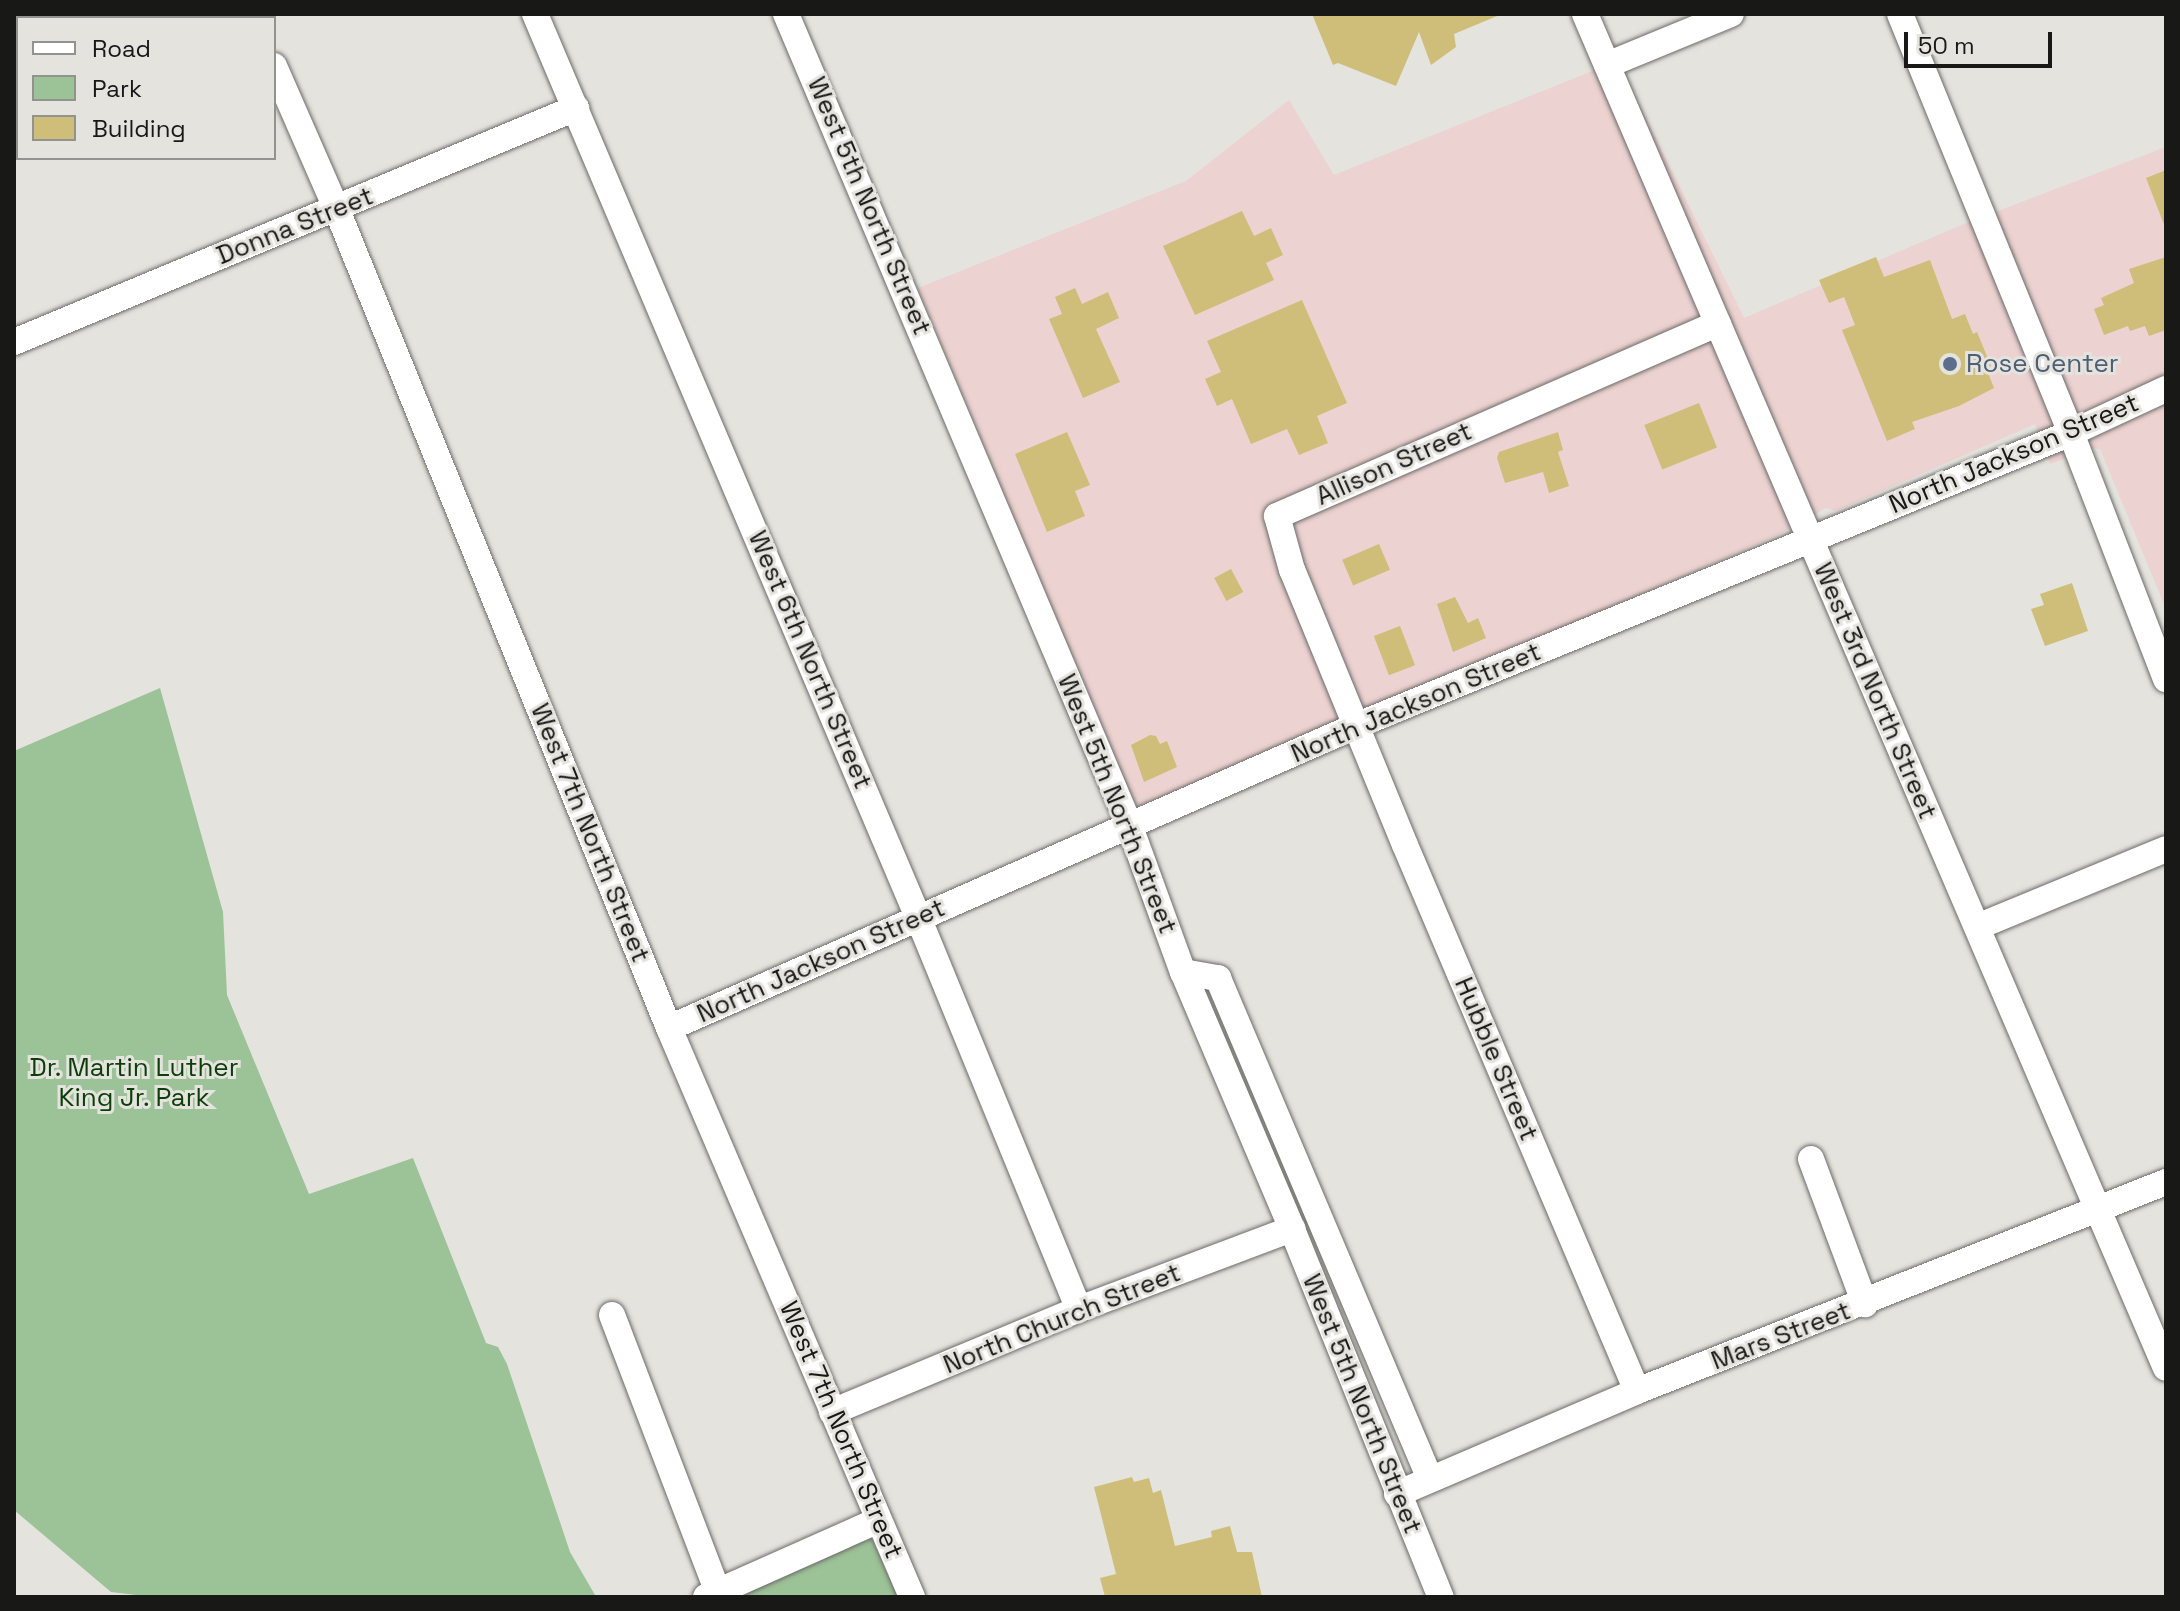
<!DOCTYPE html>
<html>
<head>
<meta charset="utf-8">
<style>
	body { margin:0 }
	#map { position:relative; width:2180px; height:1611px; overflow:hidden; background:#e4e3de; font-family:"Space Grotesk",sans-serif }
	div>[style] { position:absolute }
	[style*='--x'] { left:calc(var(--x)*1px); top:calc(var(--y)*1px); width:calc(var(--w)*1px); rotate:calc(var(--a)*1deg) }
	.commercial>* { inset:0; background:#ecd2d1 }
	.green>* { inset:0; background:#9cc297 }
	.building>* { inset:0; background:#cfbe79; transform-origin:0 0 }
	.roads { filter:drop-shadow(0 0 2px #6c6b68) drop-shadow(0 0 2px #6c6b68) }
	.minor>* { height:26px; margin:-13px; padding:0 13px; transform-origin:13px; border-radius:13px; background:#fff }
	.dots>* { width:22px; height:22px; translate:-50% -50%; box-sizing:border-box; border:4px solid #e4e3de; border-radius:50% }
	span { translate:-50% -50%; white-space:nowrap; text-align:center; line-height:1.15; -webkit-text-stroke:6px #e4e3de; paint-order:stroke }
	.street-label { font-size:26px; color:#181817 }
	.service-label { font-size:26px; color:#4e5e75 }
	.left { translate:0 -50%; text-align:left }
	.park-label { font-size:26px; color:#0c3e07 }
	.frame { position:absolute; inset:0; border:16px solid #181817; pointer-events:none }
	.legend { position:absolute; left:16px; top:16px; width:260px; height:144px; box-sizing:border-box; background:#e4e3de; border:2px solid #92928e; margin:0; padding:10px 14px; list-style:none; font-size:24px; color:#181817 }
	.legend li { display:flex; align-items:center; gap:16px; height:40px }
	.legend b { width:40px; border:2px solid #92928e }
	.scale { position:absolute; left:1904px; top:32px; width:148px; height:36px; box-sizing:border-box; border:4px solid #181817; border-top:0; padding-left:10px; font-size:24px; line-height:28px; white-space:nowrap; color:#181817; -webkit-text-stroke:6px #e4e3de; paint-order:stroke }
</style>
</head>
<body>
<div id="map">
	<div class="commercial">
		<div style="clip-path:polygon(1621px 67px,1744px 318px,1964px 224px,2166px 147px,2166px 609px,2100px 449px,2094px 448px,2050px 464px,2035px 424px,1836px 511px,1826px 508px,1778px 535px,1457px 675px,1149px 805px,1138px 805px,1130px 798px,918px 288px,1186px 181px,1289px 100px,1334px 175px,1595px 70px)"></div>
	</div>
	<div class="green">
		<div style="clip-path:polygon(160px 688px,223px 912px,227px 995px,309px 1194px,413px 1158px,486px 1343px,498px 1347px,507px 1364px,570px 1552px,595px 1595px,600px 1597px,153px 1597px,111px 1592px,14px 1510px,14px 751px)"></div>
		<div style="clip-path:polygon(870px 1534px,898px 1597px,729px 1597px)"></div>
	</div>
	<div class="building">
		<div style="clip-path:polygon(1312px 14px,1502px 14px,1454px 34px,1456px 47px,1431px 65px,1419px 32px,1396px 86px,1338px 63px,1333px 65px)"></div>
		<div style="clip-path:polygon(2166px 170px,2166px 227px,2165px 227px,2146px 178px)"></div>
		<div style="clip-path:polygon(1242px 211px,1254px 236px,1271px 228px,1283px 255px,1266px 263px,1274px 280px,1195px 315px,1163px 246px)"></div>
		<div style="clip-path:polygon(1876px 257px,1884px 277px,1930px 260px,1952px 319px,1965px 314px,1973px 334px,1977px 332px,1991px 366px,1986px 368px,1994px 388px,1959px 406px,1912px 422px,1915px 429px,1887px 441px,1842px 330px,1855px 325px,1844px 297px,1829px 303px,1819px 280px)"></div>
		<div style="clip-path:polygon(2166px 257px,2166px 330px,2149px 336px,2145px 326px,2130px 331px,2128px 326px,2104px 335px,2094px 309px,2104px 305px,2101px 298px,2134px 283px,2129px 269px)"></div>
		<div style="clip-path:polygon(1075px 288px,1082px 304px,1108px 292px,1119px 318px,1096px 329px,1120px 382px,1083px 398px,1049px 319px,1062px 314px,1055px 297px)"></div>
		<div style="clip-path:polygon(1302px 300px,1347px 403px,1317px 416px,1328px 443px,1299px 455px,1287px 429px,1251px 444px,1232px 399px,1217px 406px,1205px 379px,1221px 372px,1207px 341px)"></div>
		<div style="left:1699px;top:403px;width:48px;height:59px;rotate:68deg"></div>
		<div style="clip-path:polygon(1067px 432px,1090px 485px,1075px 491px,1085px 516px,1047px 532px,1015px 454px)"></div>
		<div style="clip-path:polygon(1558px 432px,1563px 450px,1558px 452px,1569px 486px,1549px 493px,1543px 472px,1505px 483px,1497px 458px,1499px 452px)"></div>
		<div style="left:1379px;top:544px;width:28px;height:40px;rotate:67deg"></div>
		<div style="left:1231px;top:569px;width:26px;height:19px;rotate:62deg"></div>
		<div style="clip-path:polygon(2072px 583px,2088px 631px,2045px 646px,2031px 609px,2044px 605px,2040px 594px)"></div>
		<div style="clip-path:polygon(1455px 597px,1468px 623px,1478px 618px,1486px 638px,1453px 652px,1437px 604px)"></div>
		<div style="left:1400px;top:626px;width:42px;height:28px;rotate:69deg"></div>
		<div style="clip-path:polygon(1150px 735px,1156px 736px,1160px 744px,1167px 741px,1177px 767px,1144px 782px,1131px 745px)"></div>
		<div style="clip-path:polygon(1132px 1477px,1134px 1482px,1149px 1478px,1153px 1493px,1161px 1490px,1175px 1546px,1212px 1537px,1211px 1531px,1230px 1526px,1237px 1552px,1252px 1552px,1262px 1597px,1105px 1597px,1100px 1578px,1116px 1574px,1094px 1487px)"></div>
	</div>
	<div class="roads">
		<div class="minor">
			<div style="--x:535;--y:14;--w:981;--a:67.02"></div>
			<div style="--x:918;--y:917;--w:424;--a:67.7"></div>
			<div style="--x:786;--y:14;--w:880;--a:67.05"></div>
			<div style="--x:1129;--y:824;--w:158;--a:70"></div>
			<div style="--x:1183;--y:972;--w:279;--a:67"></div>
			<div style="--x:1292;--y:1229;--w:397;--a:68"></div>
			<div style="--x:1585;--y:14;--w:1473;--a:66.78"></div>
			<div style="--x:1900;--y:14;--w:453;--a:67.8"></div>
			<div style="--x:2071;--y:433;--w:264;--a:68.9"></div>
			<div style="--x:217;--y:18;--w:24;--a:-9"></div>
			<div style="--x:14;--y:51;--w:4;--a:0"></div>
			<div style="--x:1607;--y:65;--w:134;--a:-22.4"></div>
			<div style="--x:274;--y:66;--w:157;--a:66.4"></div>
			<div style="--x:337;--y:210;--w:883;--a:67.91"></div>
			<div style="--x:669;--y:1028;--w:619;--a:66.87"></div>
			<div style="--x:14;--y:342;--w:609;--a:-22.61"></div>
			<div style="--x:1977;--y:927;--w:204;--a:-22.4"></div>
			<div style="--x:1183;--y:972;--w:36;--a:10"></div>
			<div style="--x:1218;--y:978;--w:544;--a:67.06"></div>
			<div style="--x:669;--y:1028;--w:753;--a:-23.74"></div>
			<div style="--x:1358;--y:725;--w:770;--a:-22.27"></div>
			<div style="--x:2071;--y:433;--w:105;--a:-24.9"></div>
			<div style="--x:1811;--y:1159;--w:155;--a:69.6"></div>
			<div style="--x:612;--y:1315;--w:297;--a:69.1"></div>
			<div style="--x:1637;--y:1391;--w:593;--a:-113.02"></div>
			<div style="--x:1405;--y:845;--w:297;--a:-112.3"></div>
			<div style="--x:1292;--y:570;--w:56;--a:-105.5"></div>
			<div style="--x:1277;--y:516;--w:481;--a:-23.6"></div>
			<div style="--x:832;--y:1412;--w:268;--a:-22.6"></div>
			<div style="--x:1079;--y:1309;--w:228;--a:-20.6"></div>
			<div style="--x:1397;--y:1494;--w:261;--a:-23.2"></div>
			<div style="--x:1637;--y:1391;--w:569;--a:-21.56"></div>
			<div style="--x:706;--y:1597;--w:189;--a:-24"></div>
		</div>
	</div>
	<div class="dots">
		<div style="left:1950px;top:364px;background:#5c6f8a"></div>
	</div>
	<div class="street-label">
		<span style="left:869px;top:206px;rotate:67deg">West 5th North Street</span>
		<span style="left:295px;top:226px;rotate:-22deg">Donna Street</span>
		<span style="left:2014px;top:454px;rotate:-23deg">North Jackson Street</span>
		<span style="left:1394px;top:464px;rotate:-24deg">Allison Street</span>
		<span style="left:810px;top:660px;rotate:67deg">West 6th North Street</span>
		<span style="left:1875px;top:691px;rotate:67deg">West 3rd North Street</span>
		<span style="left:1416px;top:703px;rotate:-23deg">North Jackson Street</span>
		<span style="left:1117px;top:804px;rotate:68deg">West 5th North Street</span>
		<span style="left:590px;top:833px;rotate:68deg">West 7th North Street</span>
		<span style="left:821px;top:961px;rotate:-24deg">North Jackson Street</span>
		<span style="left:1496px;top:1059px;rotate:67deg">Hubble Street</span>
		<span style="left:1062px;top:1319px;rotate:-22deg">North Church Street</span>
		<span style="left:1781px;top:1336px;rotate:-21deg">Mars Street</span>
		<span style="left:1362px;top:1404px;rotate:68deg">West 5th North Street</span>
		<span style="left:841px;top:1430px;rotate:67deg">West 7th North Street</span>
	</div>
	<div class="service-label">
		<span class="left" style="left:1966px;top:364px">Rose Center</span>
	</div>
	<div class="park-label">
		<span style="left:134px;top:1083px">Dr. Martin Luther<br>King Jr. Park</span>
	</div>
	<div class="frame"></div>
	<ul class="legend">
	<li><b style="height:10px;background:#fff"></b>Road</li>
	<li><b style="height:22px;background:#9cc297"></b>Park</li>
	<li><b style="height:22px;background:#cfbe79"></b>Building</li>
	</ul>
	<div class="scale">50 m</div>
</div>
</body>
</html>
